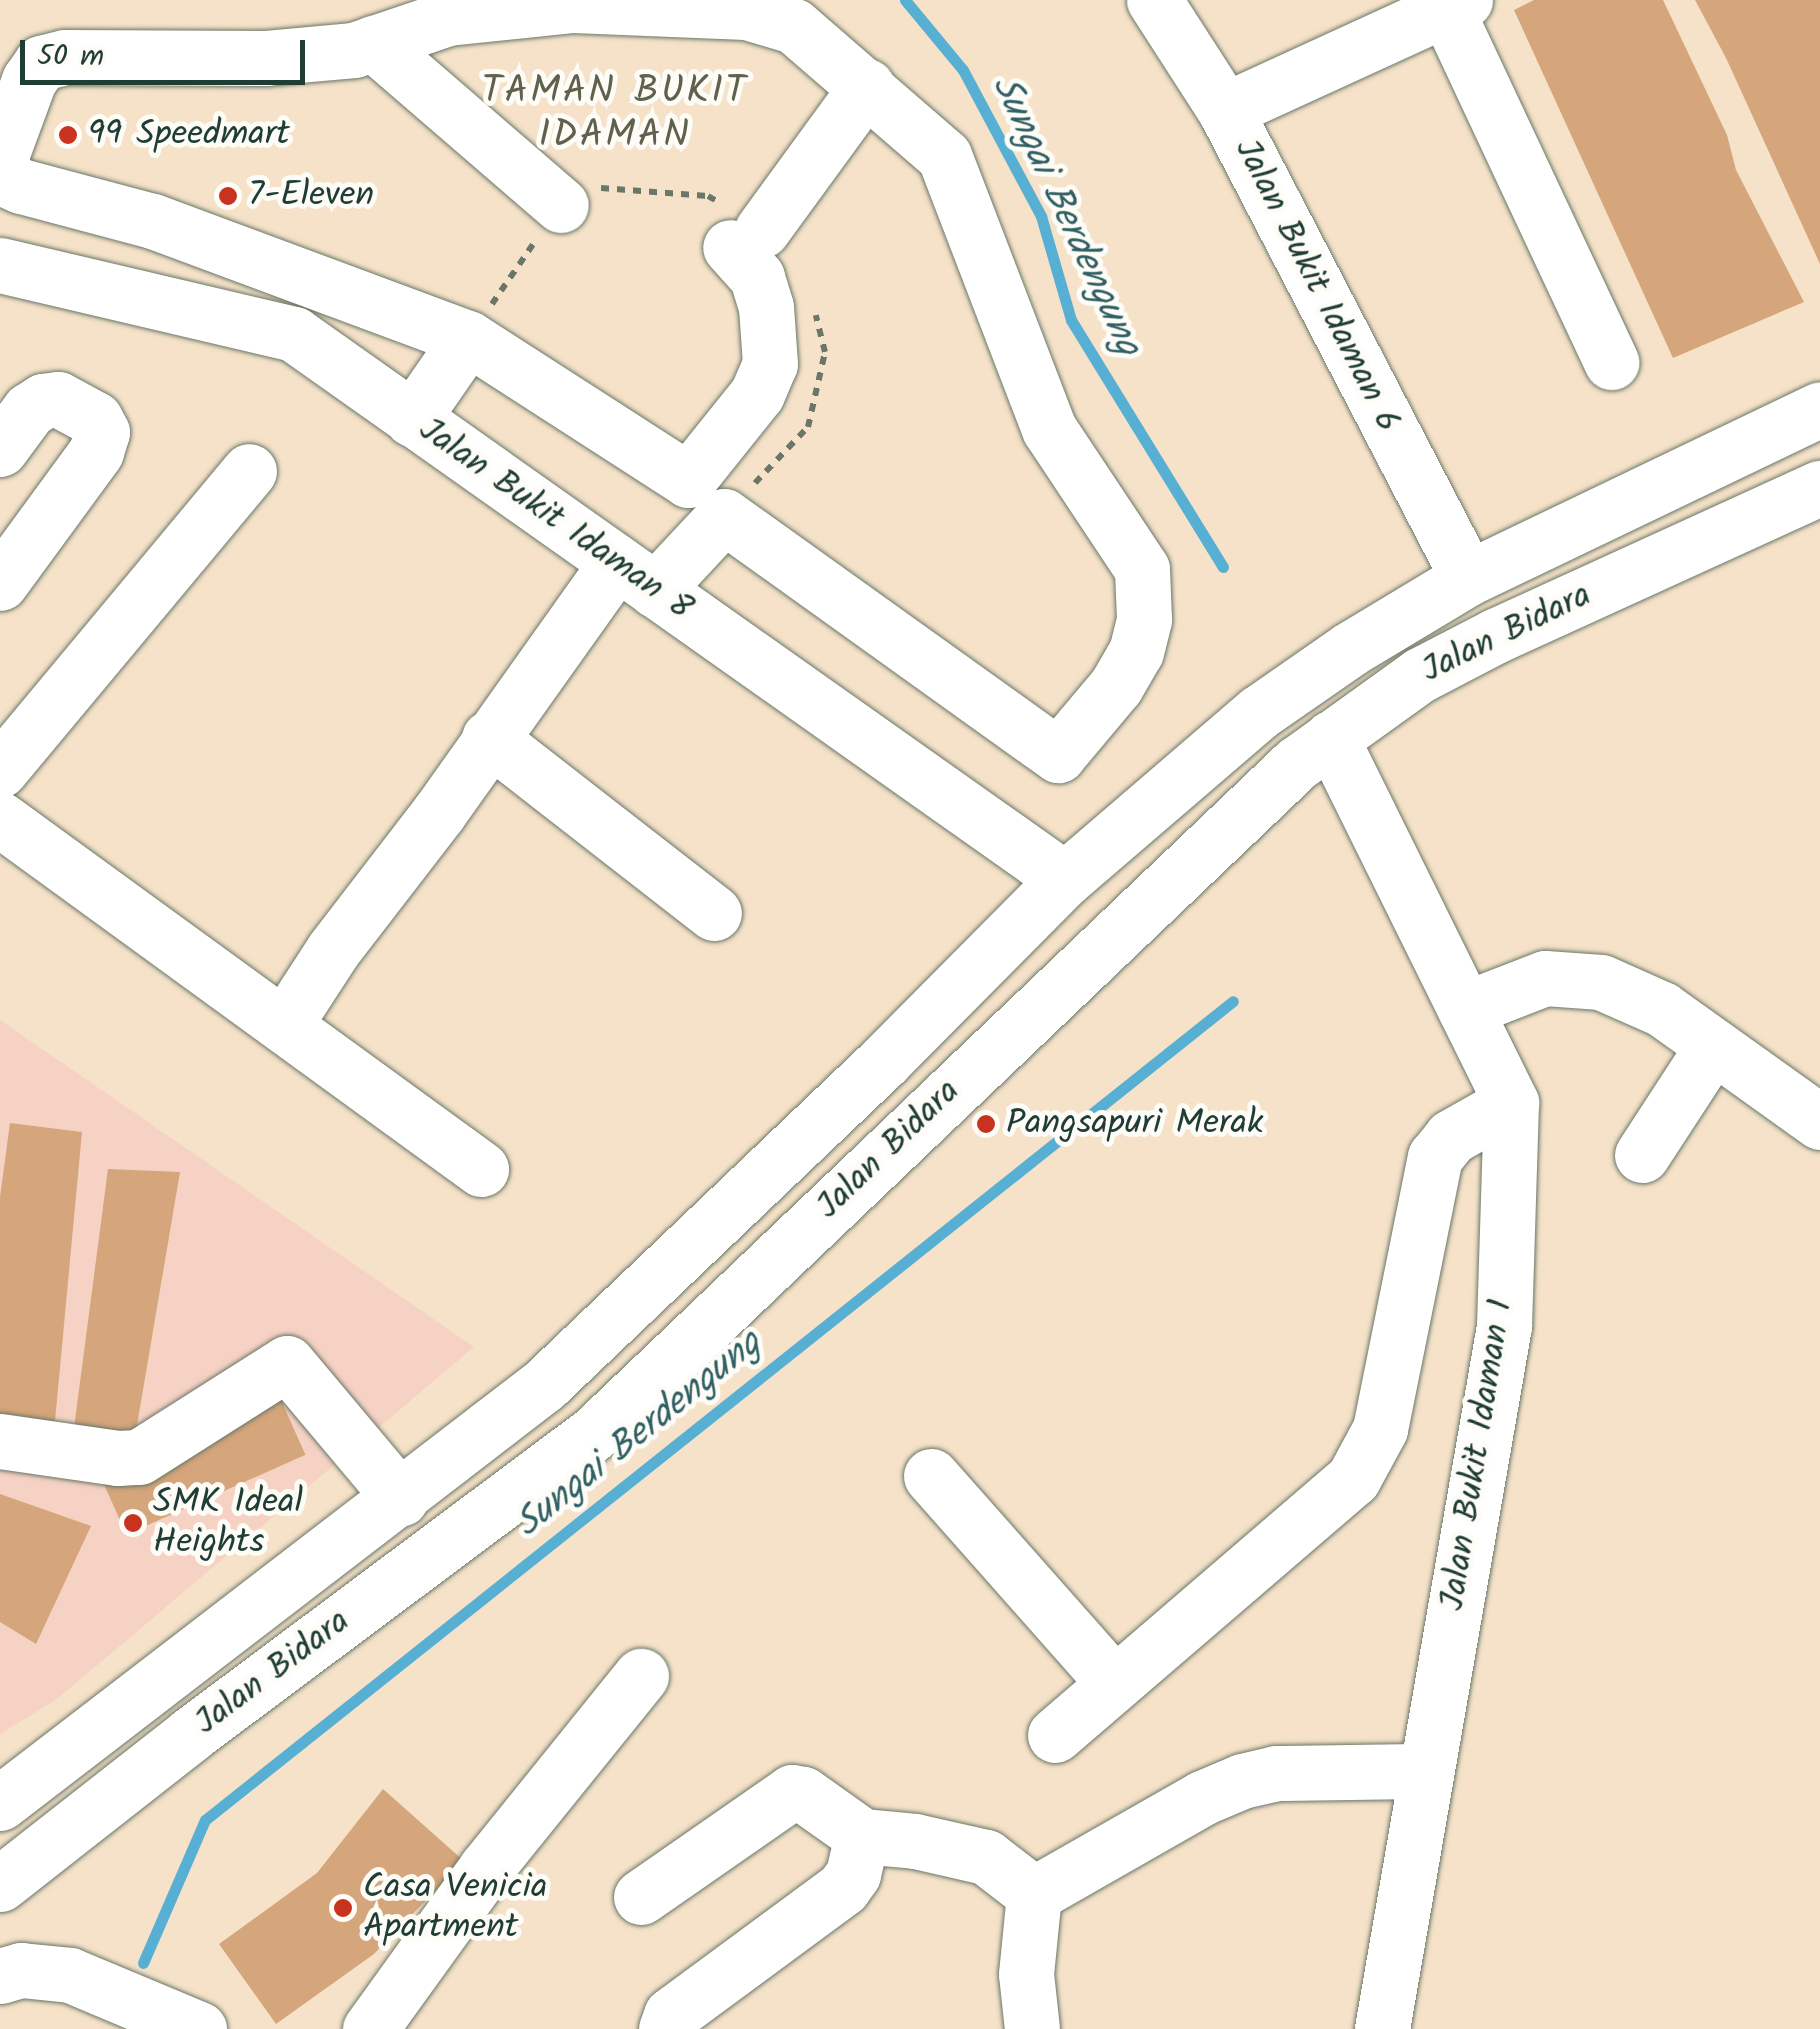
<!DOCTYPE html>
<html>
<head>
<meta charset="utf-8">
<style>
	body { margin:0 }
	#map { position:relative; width:1820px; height:2029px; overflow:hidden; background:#f5e2c8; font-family:Kalam,sans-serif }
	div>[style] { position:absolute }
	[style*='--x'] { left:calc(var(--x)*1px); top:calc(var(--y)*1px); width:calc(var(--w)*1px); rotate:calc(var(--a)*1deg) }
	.built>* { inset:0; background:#f6d2c4 }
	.stream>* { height:11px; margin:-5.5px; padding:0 5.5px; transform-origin:5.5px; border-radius:5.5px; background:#57afd4 }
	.building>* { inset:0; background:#d5a57b; transform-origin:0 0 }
	.path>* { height:6px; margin-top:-3px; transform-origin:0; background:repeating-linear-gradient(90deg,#6a7768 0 8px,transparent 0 16px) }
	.roads { filter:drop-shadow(0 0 2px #6a7768) drop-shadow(0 0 2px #6a7768) }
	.minor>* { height:55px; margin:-27.5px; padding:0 27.5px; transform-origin:27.5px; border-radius:27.5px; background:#fff }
	.major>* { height:55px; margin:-27.5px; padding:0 27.5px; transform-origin:27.5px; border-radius:27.5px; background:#fff }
	.dots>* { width:28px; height:28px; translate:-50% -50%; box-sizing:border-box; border:5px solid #fdfcf7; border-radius:50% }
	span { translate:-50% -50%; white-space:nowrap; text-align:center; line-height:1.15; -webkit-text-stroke:10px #fdfcf7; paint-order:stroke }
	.poi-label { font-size:35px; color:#1f3d34 }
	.left { translate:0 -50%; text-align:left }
	.street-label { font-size:35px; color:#1f3d34 }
	.neighbourhood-label { font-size:38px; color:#5f614d; letter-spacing:2.5px }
	.water-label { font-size:38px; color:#305f64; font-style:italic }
	.scale { position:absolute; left:20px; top:40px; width:285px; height:45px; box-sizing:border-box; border:5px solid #1f3d34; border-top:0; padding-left:12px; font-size:30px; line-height:35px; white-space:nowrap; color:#1f3d34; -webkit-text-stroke:8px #fdfcf7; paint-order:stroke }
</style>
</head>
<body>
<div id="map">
	<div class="built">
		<div style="clip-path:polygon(0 1020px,474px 1347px,57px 1699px,0 1734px)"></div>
	</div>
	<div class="stream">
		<div style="--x:905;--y:0;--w:91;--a:50.4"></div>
		<div style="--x:963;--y:70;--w:166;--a:61.9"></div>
		<div style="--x:1041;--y:216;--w:108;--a:73.9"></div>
		<div style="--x:1071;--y:320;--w:290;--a:58.4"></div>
		<div style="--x:143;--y:1963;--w:156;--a:-66.6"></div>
		<div style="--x:205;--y:1820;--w:1314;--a:-38.54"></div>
	</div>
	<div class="building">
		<div style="clip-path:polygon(1534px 0,1663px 0,1727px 135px,1736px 170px,1804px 302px,1673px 358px,1514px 10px)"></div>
		<div style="clip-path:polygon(1695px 0,1820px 0,1820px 264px,1726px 58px)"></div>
		<div style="clip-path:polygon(10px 1123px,82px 1132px,55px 1421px,0 1430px,0 1197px)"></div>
		<div style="clip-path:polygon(108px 1169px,180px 1172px,135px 1437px,74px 1428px)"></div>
		<div style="left:281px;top:1400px;width:60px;height:196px;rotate:66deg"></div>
		<div style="clip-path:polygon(0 1494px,91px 1526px,36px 1644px,0 1622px)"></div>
		<div style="clip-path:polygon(383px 1789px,464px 1861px,374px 1954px,276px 2024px,219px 1944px,317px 1873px)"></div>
	</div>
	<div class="path">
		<div style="--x:601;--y:188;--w:107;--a:4.3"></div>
		<div style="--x:708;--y:196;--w:14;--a:30"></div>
		<div style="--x:492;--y:304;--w:78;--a:-55.5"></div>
		<div style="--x:755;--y:483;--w:77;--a:-46.6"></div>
		<div style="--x:808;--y:427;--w:77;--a:-77.2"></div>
		<div style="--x:825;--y:352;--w:38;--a:-104"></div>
	</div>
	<div class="roads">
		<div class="minor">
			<div style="--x:1154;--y:0;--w:131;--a:57.2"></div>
			<div style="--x:1225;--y:110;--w:527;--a:62.56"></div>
			<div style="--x:1446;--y:9;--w:390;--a:64.9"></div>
			<div style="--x:373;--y:43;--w:248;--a:40.8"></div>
			<div style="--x:1225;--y:110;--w:264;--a:-24.6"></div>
			<div style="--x:762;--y:230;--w:178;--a:-53.9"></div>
			<div style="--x:0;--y:265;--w:302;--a:13.2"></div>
			<div style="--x:294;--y:334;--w:944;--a:35.26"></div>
			<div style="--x:412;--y:419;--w:98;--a:-55.3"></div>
			<div style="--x:0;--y:449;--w:49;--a:-53.4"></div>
			<div style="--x:29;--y:410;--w:17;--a:-33"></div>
			<div style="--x:43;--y:401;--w:15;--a:-8"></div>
			<div style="--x:58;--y:399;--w:42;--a:28.4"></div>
			<div style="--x:95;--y:419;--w:15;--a:62"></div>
			<div style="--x:102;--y:432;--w:21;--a:107"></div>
			<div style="--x:96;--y:452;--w:162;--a:126.2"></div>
			<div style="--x:655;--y:590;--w:101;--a:-47"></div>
			<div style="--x:724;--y:516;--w:411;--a:35.6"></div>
			<div style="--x:1058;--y:755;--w:90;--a:-50"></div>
			<div style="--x:1116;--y:686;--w:39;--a:-60"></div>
			<div style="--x:1136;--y:652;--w:34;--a:-76"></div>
			<div style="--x:1144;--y:619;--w:50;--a:-92.3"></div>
			<div style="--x:1142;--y:569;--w:168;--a:-123.6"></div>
			<div style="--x:1049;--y:429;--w:292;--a:-111"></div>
			<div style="--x:944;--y:156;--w:198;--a:-139.1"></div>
			<div style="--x:794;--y:26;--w:50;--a:-163.7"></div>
			<div style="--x:746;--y:12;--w:173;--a:-177.7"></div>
			<div style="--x:573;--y:5;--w:126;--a:174.1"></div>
			<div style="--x:448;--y:18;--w:99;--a:161.2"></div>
			<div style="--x:354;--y:50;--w:88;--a:174.8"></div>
			<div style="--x:266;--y:58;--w:201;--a:-179.7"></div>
			<div style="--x:65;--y:57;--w:25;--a:166"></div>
			<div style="--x:41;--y:63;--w:21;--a:125"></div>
			<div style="--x:29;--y:80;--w:81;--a:110.2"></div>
			<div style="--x:1;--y:156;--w:23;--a:80"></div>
			<div style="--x:5;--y:179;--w:17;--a:24"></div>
			<div style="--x:21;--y:186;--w:137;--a:14.9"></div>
			<div style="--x:153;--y:221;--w:336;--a:20.4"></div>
			<div style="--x:468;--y:338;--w:262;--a:32.8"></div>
			<div style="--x:688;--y:480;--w:110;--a:-51.3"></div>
			<div style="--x:757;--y:394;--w:33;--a:-67"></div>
			<div style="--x:770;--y:364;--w:57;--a:-94"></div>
			<div style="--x:766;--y:307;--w:31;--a:-107"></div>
			<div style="--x:757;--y:277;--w:40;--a:-132"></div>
			<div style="--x:489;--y:738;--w:285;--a:37.9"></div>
			<div style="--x:1331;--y:738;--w:407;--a:63.7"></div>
			<div style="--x:1511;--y:1103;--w:223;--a:91.8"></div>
			<div style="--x:1504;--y:1326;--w:714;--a:99.85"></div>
			<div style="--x:0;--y:770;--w:389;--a:-50.2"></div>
			<div style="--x:0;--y:819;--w:595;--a:36.04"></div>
			<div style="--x:1465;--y:1009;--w:86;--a:-21.2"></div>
			<div style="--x:1545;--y:978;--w:56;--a:4.1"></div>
			<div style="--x:1601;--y:982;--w:67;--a:23.9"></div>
			<div style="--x:1662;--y:1009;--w:194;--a:35.6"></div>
			<div style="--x:285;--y:1024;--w:88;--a:-57"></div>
			<div style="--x:333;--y:950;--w:175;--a:-52.4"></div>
			<div style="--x:440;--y:811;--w:305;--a:-54.6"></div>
			<div style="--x:1642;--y:1155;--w:130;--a:-56.9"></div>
			<div style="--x:0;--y:1441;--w:119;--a:8.2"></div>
			<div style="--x:118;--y:1458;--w:21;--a:-3"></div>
			<div style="--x:139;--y:1457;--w:175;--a:-32.4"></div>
			<div style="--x:287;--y:1363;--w:177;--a:50"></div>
			<div style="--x:931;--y:1476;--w:275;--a:48.5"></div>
			<div style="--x:1055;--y:1735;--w:393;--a:-40.7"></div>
			<div style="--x:1353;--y:1479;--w:57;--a:-61.6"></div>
			<div style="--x:1380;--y:1429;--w:278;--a:-78.6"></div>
			<div style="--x:1435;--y:1157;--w:26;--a:-51"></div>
			<div style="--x:1451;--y:1137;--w:69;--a:-29.5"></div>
			<div style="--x:1034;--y:1894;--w:193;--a:-29.7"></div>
			<div style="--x:1202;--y:1798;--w:43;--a:-23"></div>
			<div style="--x:1242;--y:1781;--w:35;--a:-13"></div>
			<div style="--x:1276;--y:1773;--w:148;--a:-0.8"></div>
			<div style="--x:641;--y:1897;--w:184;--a:-34.8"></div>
			<div style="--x:792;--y:1792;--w:11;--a:10"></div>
			<div style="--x:803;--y:1794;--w:72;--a:35.4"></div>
			<div style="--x:862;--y:1836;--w:53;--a:5.4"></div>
			<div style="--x:915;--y:1841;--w:73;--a:12.7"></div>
			<div style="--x:986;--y:1857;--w:61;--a:37.6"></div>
			<div style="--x:0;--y:1976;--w:22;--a:-16"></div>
			<div style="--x:21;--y:1970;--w:49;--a:5.8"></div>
			<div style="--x:70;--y:1975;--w:140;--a:22.7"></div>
			<div style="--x:370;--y:2029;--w:198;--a:-54.2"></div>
			<div style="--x:486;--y:1868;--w:247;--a:-51.1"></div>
			<div style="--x:666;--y:2029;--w:15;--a:-70"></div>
			<div style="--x:671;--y:2015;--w:214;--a:-36.4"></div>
			<div style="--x:843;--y:1888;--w:17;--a:-54"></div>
			<div style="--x:853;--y:1874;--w:39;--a:-77"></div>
			<div style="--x:1032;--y:2029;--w:55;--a:-96.2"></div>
			<div style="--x:1026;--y:1974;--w:80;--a:-84.3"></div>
		</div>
		<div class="major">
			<div style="--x:0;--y:1803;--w:686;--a:-37.54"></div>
			<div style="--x:544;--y:1385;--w:470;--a:-43.6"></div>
			<div style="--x:884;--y:1061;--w:257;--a:-45.2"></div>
			<div style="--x:1065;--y:879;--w:255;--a:-40.7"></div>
			<div style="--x:1258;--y:713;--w:112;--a:-34.8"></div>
			<div style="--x:1350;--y:649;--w:138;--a:-31"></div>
			<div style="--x:1468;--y:578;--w:390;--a:-25.6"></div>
			<div style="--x:0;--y:1884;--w:243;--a:-38.1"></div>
			<div style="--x:191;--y:1734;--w:503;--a:-36.76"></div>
			<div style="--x:594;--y:1433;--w:970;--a:-43.62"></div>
			<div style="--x:1296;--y:764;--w:153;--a:-35.7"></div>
			<div style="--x:1420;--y:675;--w:87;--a:-27.5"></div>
			<div style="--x:1497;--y:635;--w:355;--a:-24.5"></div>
		</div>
	</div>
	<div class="dots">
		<div style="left:68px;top:135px;background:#c8321e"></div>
		<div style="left:228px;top:196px;background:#c8321e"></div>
		<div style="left:986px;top:1124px;background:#c8321e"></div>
		<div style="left:133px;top:1523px;background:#c8321e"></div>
		<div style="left:343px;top:1908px;background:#c8321e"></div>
	</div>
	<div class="poi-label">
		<span class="left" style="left:88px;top:135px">99 Speedmart</span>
		<span class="left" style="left:248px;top:196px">7-Eleven</span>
		<span class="left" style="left:1006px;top:1124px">Pangsapuri Merak</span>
		<span class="left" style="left:153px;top:1523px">SMK Ideal<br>Heights</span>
		<span class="left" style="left:363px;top:1908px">Casa Venicia<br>Apartment</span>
	</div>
	<div class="street-label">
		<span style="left:1316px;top:286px;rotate:63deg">Jalan Bukit Idaman 6</span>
		<span style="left:555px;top:520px;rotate:35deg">Jalan Bukit Idaman 8</span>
		<span style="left:1507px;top:634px;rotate:-26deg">Jalan Bidara</span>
		<span style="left:889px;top:1150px;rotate:-44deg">Jalan Bidara</span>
		<span style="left:1478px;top:1455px;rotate:-81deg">Jalan Bukit Idaman 1</span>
		<span style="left:273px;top:1673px;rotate:-37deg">Jalan Bidara</span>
	</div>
	<div class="neighbourhood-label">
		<span style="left:615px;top:115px">TAMAN BUKIT<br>IDAMAN</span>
	</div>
	<div class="water-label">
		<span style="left:1065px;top:216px;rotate:65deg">Sungai Berdengung</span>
		<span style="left:639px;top:1435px;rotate:-39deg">Sungai Berdengung</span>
	</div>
	<div class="scale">50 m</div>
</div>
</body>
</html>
